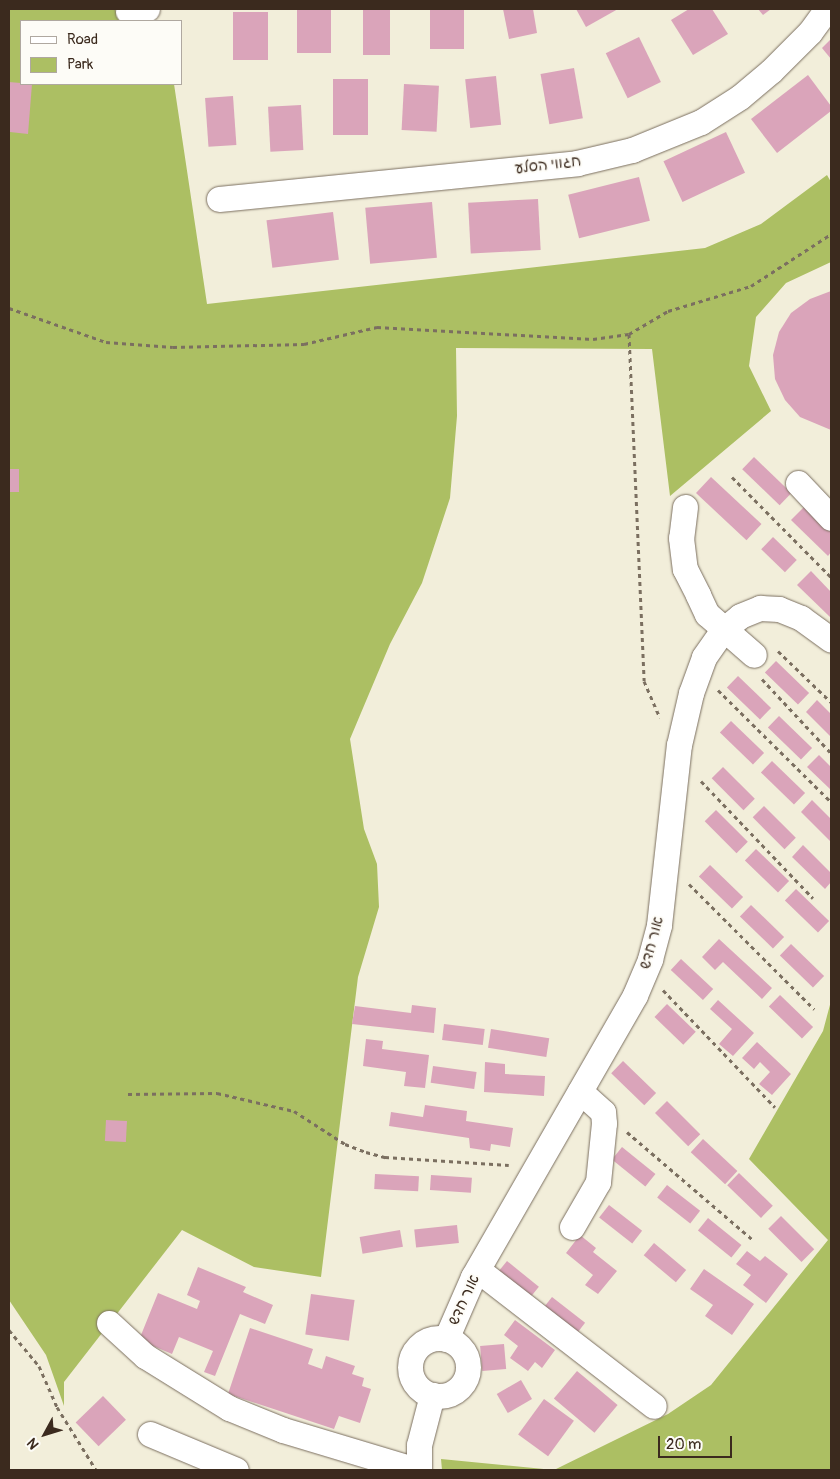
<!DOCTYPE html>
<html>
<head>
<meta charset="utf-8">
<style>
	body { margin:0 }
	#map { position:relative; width:840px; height:1479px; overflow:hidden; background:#f2eeda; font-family:Pangolin,"Playpen Sans Hebrew",sans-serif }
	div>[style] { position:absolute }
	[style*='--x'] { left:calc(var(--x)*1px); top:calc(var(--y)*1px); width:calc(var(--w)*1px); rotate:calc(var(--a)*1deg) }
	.green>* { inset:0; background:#acbf63 }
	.building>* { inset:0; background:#daa4ba; transform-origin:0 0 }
	.path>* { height:3px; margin-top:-1.5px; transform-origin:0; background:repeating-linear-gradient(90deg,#7b6f60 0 4px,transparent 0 8px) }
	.roads { filter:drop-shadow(0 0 1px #7b6f60) drop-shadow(0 0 1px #7b6f60) }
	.minor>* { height:25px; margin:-12.5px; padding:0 12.5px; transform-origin:12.5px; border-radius:12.5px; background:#fff }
	.minor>.ring { margin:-12.5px; padding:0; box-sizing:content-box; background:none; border:25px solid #fff; border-radius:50% }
	span { translate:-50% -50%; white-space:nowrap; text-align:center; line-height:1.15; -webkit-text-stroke:4px #fdfcf7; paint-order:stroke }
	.street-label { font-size:15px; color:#3b2a1e }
	.frame { position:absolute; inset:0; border:10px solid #3b2a1e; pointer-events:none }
	.legend { position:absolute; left:20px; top:20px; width:162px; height:65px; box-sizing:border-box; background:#fdfcf7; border:1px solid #afa8a0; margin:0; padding:6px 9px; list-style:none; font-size:15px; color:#3b2a1e }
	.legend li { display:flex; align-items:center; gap:10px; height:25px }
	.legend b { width:25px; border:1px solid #afa8a0 }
	.north { position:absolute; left:20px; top:1409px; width:50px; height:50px; -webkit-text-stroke:4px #fdfcf7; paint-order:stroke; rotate:231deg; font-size:14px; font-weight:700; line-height:20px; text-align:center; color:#3b2a1e }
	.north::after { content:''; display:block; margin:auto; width:18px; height:22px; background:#3b2a1e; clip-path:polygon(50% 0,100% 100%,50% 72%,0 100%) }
	.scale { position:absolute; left:658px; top:1436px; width:74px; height:22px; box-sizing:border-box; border:2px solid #3b2a1e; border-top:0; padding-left:6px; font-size:15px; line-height:18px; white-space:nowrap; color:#3b2a1e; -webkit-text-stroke:4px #fdfcf7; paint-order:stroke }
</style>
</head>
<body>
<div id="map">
	<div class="green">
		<div style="clip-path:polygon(9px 9px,120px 9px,123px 21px,21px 21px,21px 84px,174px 84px,207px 304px,705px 248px,761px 224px,827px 175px,831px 182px,831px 262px,786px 283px,756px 317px,749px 366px,771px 411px,670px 496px,652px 349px,456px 348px,457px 416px,450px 498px,422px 583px,390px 644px,350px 739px,364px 829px,377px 864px,379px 907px,358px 977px,321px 1277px,254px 1267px,182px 1230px,64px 1382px,64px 1406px,46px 1355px,9px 1300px)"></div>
		<div style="clip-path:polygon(831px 1001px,831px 1470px,442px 1470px,441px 1459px,554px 1470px,668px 1414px,711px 1385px,828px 1240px,749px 1159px,823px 1031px)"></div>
	</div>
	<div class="building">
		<div style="left:297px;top:9px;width:34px;height:44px"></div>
		<div style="left:363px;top:9px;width:27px;height:46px"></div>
		<div style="left:430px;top:9px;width:34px;height:40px"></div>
		<div style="clip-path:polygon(503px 9px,533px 9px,537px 33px,509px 39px)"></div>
		<div style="clip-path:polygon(576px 9px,618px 9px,586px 27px)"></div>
		<div style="clip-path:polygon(689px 9px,712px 9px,728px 34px,693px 55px,671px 20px)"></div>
		<div style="clip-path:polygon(758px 9px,771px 9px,763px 15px)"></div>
		<div style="left:233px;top:12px;width:35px;height:48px"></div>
		<div style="left:639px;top:37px;width:50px;height:37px;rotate:64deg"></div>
		<div style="clip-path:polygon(831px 39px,831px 59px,822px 48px)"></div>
		<div style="left:574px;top:68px;width:51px;height:34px;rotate:80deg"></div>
		<div style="clip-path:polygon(808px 75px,831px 106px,831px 111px,777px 153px,751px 119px)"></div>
		<div style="left:496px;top:76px;width:49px;height:31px;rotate:84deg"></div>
		<div style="left:333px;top:79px;width:35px;height:56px"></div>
		<div style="clip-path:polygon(9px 82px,32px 84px,28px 134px,10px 132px)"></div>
		<div style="left:404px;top:84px;width:35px;height:46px;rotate:3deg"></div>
		<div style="left:233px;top:96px;width:49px;height:28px;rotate:86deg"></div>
		<div style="left:301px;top:105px;width:45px;height:33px;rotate:87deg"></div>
		<div style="left:726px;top:132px;width:45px;height:69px;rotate:65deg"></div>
		<div style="left:639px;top:177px;width:45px;height:73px;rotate:76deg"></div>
		<div style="left:538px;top:199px;width:51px;height:70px;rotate:87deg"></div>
		<div style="left:432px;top:202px;width:56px;height:67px;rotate:85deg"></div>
		<div style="left:333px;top:212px;width:48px;height:67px;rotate:83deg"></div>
		<div style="clip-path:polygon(831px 291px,831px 430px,800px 417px,785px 400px,775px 379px,773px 355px,779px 332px,791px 313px,810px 299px)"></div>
		<div style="left:754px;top:457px;width:52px;height:17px;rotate:44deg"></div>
		<div style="left:9px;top:469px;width:10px;height:23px"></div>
		<div style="left:711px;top:477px;width:69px;height:22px;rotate:43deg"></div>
		<div style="clip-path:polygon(806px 505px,831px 529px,831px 552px,828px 556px,791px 520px)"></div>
		<div style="left:773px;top:537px;width:33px;height:17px;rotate:44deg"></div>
		<div style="clip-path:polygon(811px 571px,831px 592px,831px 618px,797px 585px)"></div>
		<div style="left:776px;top:661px;width:46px;height:16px;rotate:44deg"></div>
		<div style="left:738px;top:676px;width:46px;height:16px;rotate:44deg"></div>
		<div style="clip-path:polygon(817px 700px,831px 714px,831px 737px,806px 712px)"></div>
		<div style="left:779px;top:716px;width:46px;height:16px;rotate:44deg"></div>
		<div style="left:731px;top:721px;width:46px;height:16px;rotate:44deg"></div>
		<div style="clip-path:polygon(819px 755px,831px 767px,831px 790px,807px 767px)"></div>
		<div style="left:772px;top:761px;width:46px;height:16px;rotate:44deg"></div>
		<div style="left:723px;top:767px;width:45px;height:16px;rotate:45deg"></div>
		<div style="clip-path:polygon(812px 800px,831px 819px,831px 842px,801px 812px)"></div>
		<div style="left:764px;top:806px;width:45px;height:16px;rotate:45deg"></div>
		<div style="left:716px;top:810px;width:45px;height:16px;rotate:45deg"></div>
		<div style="clip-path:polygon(803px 845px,831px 873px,831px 882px,825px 889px,792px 857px)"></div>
		<div style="left:756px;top:849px;width:46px;height:16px;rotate:44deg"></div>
		<div style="left:710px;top:865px;width:46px;height:16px;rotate:44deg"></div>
		<div style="left:796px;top:889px;width:46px;height:16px;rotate:44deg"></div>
		<div style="left:751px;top:905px;width:46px;height:16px;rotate:44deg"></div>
		<div style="clip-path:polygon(719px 939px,772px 988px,762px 999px,723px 962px,715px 970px,702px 957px)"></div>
		<div style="left:791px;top:944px;width:46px;height:16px;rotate:44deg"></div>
		<div style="left:681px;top:959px;width:44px;height:15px;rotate:43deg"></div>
		<div style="left:780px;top:995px;width:46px;height:16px;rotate:44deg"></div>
		<div style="clip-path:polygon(718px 1000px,754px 1033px,733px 1056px,719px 1044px,732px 1029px,710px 1009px)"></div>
		<div style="left:667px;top:1004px;width:40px;height:18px;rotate:44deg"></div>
		<div style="clip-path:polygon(412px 1005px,436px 1008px,434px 1033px,352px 1024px,355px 1006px,411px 1013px)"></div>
		<div style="left:444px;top:1024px;width:41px;height:16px;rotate:7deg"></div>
		<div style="left:491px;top:1029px;width:59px;height:19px;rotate:9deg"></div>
		<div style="clip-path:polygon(366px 1039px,383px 1041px,382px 1049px,429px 1055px,425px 1088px,404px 1086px,406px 1072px,363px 1066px)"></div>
		<div style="clip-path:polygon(757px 1042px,791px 1074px,772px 1095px,759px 1084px,770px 1072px,760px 1062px,754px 1069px,742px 1058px)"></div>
		<div style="left:623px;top:1061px;width:46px;height:17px;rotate:44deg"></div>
		<div style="clip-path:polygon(485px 1062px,505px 1064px,505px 1074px,545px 1076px,544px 1096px,484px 1092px)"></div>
		<div style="left:433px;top:1066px;width:44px;height:17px;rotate:8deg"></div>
		<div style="left:667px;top:1101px;width:47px;height:17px;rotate:45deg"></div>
		<div style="clip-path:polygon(425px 1105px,467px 1111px,466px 1121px,513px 1128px,510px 1147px,491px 1144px,490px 1151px,470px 1148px,469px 1138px,389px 1126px,391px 1112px,423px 1117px)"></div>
		<div style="left:106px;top:1120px;width:21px;height:21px;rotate:3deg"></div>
		<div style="left:703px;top:1139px;width:47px;height:18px;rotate:43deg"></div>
		<div style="left:622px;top:1147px;width:43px;height:16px;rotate:39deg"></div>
		<div style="left:739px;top:1173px;width:47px;height:17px;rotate:44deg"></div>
		<div style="left:375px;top:1174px;width:44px;height:15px;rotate:3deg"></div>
		<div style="left:431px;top:1175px;width:41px;height:15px;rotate:4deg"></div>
		<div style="left:667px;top:1185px;width:42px;height:16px;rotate:38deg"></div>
		<div style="left:609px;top:1205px;width:42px;height:16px;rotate:38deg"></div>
		<div style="left:781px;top:1216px;width:47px;height:18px;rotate:45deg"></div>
		<div style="left:708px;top:1218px;width:43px;height:16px;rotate:39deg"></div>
		<div style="left:457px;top:1225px;width:18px;height:43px;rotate:84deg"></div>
		<div style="left:400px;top:1230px;width:17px;height:41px;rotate:80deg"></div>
		<div style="clip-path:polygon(580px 1235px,596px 1248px,593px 1252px,617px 1271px,598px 1294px,585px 1285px,593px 1275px,566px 1253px)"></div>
		<div style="left:654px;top:1243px;width:42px;height:16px;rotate:40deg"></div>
		<div style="clip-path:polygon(747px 1251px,760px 1261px,765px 1256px,788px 1274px,766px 1303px,743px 1285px,751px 1275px,736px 1264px)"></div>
		<div style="left:507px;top:1261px;width:41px;height:16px;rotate:39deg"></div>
		<div style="clip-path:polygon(198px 1267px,246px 1287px,243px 1292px,273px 1305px,265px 1324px,240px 1314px,215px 1376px,204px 1372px,213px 1351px,179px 1337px,172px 1354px,139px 1340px,158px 1293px,197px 1309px,200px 1301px,187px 1295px)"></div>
		<div style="clip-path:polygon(704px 1269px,754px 1304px,732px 1335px,705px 1316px,713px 1305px,690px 1289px)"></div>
		<div style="left:311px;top:1294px;width:44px;height:41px;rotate:8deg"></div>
		<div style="left:552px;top:1297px;width:42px;height:15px;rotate:38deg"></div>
		<div style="clip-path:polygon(515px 1320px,555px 1350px,542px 1368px,535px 1362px,528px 1371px,510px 1358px,518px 1346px,504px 1335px)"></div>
		<div style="clip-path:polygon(250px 1328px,313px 1349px,308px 1364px,322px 1369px,326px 1356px,355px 1366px,352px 1374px,364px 1378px,362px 1386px,371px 1389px,360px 1423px,339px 1416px,334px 1429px,228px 1394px)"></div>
		<div style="left:504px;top:1344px;width:25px;height:24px;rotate:85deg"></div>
		<div style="left:577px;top:1371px;width:53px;height:36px;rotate:40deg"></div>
		<div style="left:521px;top:1380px;width:22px;height:28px;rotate:60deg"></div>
		<div style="left:103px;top:1396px;width:33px;height:38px;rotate:46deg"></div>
		<div style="left:544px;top:1399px;width:37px;height:44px;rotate:36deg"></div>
	</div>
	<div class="path">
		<div style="--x:9;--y:308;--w:103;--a:19.3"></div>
		<div style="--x:106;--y:342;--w:67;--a:4.3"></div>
		<div style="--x:173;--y:347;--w:131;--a:-1.3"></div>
		<div style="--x:304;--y:344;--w:75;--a:-13.1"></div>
		<div style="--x:377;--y:327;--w:216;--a:3.2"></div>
		<div style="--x:593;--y:339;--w:36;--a:-8"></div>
		<div style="--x:629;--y:334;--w:45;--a:-30.5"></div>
		<div style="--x:668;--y:311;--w:87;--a:-16.8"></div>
		<div style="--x:751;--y:286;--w:95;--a:-33"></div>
		<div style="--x:629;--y:334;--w:347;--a:87.5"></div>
		<div style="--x:644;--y:681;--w:40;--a:66.6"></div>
		<div style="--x:732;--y:477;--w:141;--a:45.3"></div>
		<div style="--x:778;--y:651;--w:74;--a:43.9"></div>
		<div style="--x:762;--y:679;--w:101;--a:47"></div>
		<div style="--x:718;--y:690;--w:159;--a:44.7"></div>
		<div style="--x:701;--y:781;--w:162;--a:46.3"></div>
		<div style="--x:689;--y:884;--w:177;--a:45"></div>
		<div style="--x:663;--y:990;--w:162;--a:46.3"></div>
		<div style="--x:128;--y:1094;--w:89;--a:-0.6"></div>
		<div style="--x:217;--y:1093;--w:79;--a:13.2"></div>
		<div style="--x:294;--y:1111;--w:61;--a:32.9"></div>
		<div style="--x:345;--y:1144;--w:22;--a:21"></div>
		<div style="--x:366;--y:1152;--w:20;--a:15"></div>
		<div style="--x:385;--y:1157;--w:124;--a:3.7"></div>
		<div style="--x:627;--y:1132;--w:167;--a:40.6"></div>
		<div style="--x:9;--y:1330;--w:47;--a:50.2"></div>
		<div style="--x:39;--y:1366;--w:45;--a:66.3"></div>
		<div style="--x:57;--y:1407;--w:74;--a:58.2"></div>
	</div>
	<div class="roads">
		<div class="minor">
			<div style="--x:128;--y:11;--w:19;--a:-6"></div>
			<div style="--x:219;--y:199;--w:360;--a:-5.7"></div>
			<div style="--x:577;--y:163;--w:57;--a:-13.3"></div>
			<div style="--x:632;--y:150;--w:74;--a:-22.1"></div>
			<div style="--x:701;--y:122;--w:46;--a:-32.7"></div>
			<div style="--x:740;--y:97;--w:40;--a:-40"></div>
			<div style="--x:771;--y:71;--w:55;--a:-45"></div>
			<div style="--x:810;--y:32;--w:29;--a:-54"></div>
			<div style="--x:798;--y:483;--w:48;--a:46.7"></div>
			<div style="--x:685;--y:507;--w:31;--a:97"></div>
			<div style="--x:681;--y:538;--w:31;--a:83"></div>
			<div style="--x:685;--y:569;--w:29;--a:63"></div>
			<div style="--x:698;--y:595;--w:21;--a:65"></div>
			<div style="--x:707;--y:614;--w:62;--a:41.1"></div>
			<div style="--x:572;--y:1227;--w:52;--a:-60"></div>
			<div style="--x:598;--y:1182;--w:59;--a:-84.2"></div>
			<div style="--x:604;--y:1123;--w:11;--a:-95"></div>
			<div style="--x:603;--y:1112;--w:31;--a:-138"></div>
			<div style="--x:478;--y:1270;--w:222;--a:37.7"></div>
			<div style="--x:109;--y:1323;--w:49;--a:42.5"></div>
			<div style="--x:145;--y:1356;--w:99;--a:31.8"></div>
			<div style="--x:229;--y:1408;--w:58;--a:22.2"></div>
			<div style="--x:283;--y:1430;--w:139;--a:16.7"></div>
			<div class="ring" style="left:410px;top:1338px;width:33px;height:33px"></div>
			<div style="--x:446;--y:1339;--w:68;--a:-66.5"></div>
			<div style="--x:473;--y:1277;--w:325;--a:-60.1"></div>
			<div style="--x:635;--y:995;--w:39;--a:-67"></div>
			<div style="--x:650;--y:959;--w:35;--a:-75"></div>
			<div style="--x:659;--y:925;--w:181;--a:-83.7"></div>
			<div style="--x:679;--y:745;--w:53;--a:-77"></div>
			<div style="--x:691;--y:693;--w:38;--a:-70"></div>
			<div style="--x:704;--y:657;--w:33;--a:-55"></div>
			<div style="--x:723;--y:630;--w:22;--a:-39"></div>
			<div style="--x:740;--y:616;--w:22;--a:-22"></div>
			<div style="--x:760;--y:608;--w:19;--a:3"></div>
			<div style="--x:779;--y:609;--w:24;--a:22"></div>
			<div style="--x:801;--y:618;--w:37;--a:36"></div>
			<div style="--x:150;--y:1434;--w:93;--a:22.7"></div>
			<div style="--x:419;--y:1470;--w:25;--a:-90"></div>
			<div style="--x:419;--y:1445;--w:52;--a:-75.4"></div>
		</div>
	</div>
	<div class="street-label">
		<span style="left:548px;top:165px;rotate:-7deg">חגווי הסלע</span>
		<span style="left:652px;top:943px;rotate:-75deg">אור חדש</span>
		<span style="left:464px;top:1300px;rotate:-65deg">אור חדש</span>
	</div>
	<div class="frame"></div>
	<ul class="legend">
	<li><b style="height:6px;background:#fff"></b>Road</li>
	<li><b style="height:14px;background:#acbf63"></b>Park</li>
	</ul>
	<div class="north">N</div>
	<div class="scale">20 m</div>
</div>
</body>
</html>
